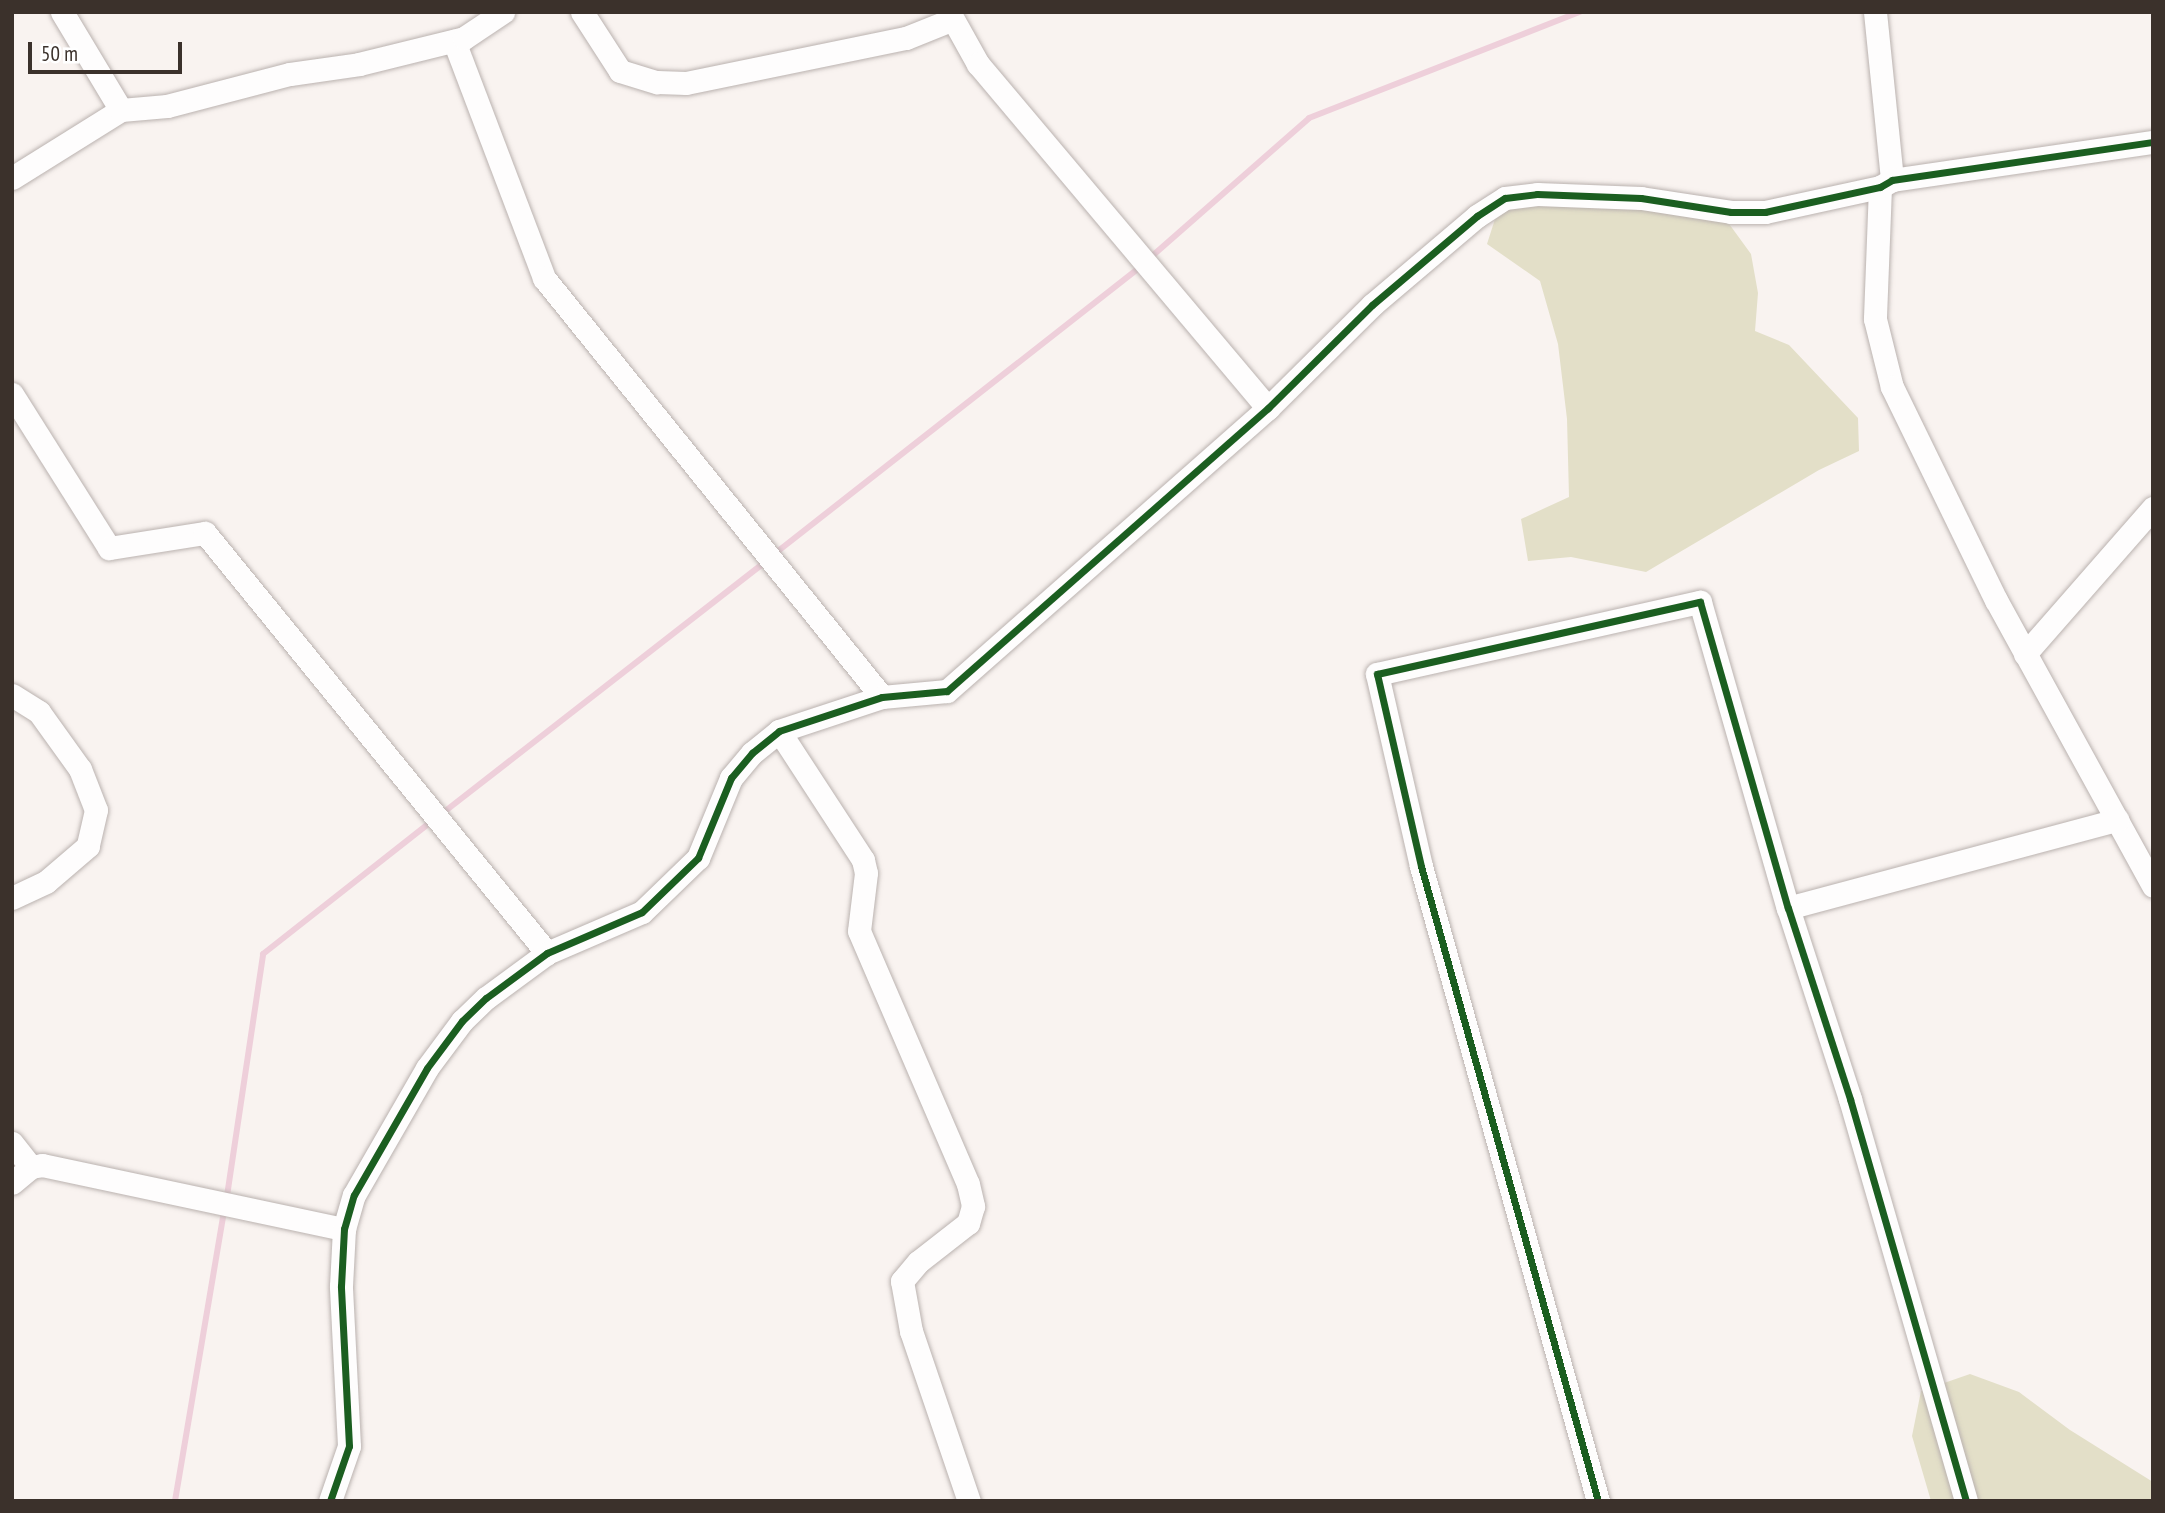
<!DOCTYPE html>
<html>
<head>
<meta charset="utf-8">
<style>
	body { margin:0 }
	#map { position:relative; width:2165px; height:1513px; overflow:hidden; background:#f9f3f0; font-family:"PT Sans Narrow",sans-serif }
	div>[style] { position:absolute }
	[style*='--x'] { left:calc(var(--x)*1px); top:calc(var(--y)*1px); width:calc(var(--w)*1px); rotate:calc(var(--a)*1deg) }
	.green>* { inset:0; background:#e3dfc8 }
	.stream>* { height:6px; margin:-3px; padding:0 3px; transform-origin:3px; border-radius:3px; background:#eecfda }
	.roads { filter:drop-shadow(0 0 2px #bab2af) drop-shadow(0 0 2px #bab2af) }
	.minor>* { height:23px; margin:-11.5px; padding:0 11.5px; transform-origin:11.5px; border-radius:11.5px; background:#fefdfd }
	.cycleway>* { height:7px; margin:-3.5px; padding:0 3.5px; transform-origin:3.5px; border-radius:3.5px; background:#1b5e20 }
	span { translate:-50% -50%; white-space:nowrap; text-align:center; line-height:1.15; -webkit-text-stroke:6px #fff; paint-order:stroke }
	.frame { position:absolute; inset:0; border:14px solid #3b312b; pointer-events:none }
	.scale { position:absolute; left:28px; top:42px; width:154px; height:32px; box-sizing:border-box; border:4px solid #3b312b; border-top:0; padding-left:9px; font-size:21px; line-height:24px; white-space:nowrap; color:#3b312b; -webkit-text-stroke:5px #fff; paint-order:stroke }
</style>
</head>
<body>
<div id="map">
	<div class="green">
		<div style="clip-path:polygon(1515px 205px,1644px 205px,1727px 221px,1751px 254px,1758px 293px,1755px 331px,1789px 345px,1858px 418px,1859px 451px,1819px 470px,1646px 572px,1571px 557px,1528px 561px,1521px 519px,1569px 497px,1567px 419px,1558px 344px,1540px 281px,1487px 244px,1495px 219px)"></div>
		<div style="clip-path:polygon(1970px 1374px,2019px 1392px,2070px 1430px,2153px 1482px,2153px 1501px,1931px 1501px,1912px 1436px,1921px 1391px)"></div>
	</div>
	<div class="stream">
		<div style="--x:1151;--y:257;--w:210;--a:-41.3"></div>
		<div style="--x:1309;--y:118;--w:291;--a:-21.4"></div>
		<div style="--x:773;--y:555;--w:464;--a:-38.1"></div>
		<div style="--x:444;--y:812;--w:407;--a:-37.9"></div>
		<div style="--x:227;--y:1196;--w:245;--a:-81.5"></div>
		<div style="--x:263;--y:954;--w:214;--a:-38.2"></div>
		<div style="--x:175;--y:1501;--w:294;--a:-80.4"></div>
	</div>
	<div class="roads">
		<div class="minor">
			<div style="--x:62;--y:12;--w:114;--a:59"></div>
			<div style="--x:582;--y:12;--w:70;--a:57.2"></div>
			<div style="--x:620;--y:71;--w:39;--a:17"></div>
			<div style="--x:657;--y:82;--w:29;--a:2"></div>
			<div style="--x:686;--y:83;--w:225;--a:-11.6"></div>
			<div style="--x:906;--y:38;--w:48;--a:-21.8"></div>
			<div style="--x:949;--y:12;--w:60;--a:60.9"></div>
			<div style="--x:978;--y:64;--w:450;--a:49.9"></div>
			<div style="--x:1875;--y:12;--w:169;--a:84.2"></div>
			<div style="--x:454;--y:41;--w:254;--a:69.2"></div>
			<div style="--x:544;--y:278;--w:538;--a:51.11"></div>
			<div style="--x:12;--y:178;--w:128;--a:-32"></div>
			<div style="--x:121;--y:110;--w:46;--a:-5"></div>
			<div style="--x:167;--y:106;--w:127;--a:-14.6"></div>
			<div style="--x:290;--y:74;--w:70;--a:-8.2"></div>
			<div style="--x:359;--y:64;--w:108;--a:-13.9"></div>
			<div style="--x:464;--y:38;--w:47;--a:-33.7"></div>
			<div style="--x:1880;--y:187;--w:132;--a:92.2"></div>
			<div style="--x:1875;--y:319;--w:70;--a:76"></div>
			<div style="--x:1892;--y:387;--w:237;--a:64"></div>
			<div style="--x:1996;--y:600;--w:326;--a:61.2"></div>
			<div style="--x:12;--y:394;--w:182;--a:57.8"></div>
			<div style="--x:109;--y:548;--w:97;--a:-8.9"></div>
			<div style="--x:205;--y:533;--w:542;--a:50.84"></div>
			<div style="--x:2025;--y:654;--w:194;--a:-48.8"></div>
			<div style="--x:12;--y:695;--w:32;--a:32"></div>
			<div style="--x:39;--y:712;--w:70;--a:54.3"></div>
			<div style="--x:80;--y:769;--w:44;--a:68.7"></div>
			<div style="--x:96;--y:810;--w:37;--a:103"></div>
			<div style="--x:88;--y:846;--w:55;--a:139.4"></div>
			<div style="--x:46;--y:882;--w:38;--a:155"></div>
			<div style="--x:779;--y:731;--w:154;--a:56.9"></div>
			<div style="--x:863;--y:860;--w:13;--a:77"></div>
			<div style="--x:866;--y:873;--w:58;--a:96.9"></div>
			<div style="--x:859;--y:931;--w:275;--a:66.7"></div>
			<div style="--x:968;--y:1184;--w:23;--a:77"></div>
			<div style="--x:973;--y:1206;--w:18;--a:106"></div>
			<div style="--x:968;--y:1223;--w:63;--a:142"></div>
			<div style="--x:918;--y:1262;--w:25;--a:130"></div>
			<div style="--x:902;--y:1281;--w:51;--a:79.8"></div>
			<div style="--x:911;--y:1331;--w:180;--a:71.2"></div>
			<div style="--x:1788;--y:908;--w:341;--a:-15"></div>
			<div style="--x:12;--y:1143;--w:31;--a:52"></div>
			<div style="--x:12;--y:1183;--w:25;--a:-40"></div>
			<div style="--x:31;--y:1167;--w:11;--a:-10"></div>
			<div style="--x:42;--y:1165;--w:309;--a:12"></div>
			<div style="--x:330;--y:1501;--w:58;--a:-70.9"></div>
			<div style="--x:349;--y:1446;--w:160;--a:-92.9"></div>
			<div style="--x:341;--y:1286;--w:57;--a:-87"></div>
			<div style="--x:344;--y:1229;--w:35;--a:-74"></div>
			<div style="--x:354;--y:1195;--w:146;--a:-60.1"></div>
			<div style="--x:427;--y:1068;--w:59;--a:-53.3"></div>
			<div style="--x:462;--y:1021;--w:33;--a:-44"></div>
			<div style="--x:486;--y:998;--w:76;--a:-36.4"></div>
			<div style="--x:547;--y:953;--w:103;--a:-23.3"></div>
			<div style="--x:642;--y:912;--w:78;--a:-44"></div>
			<div style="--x:698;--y:858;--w:87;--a:-67.6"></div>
			<div style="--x:731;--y:778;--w:33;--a:-50"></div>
			<div style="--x:752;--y:753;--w:35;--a:-39"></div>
			<div style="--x:779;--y:731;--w:108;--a:-18.3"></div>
			<div style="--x:882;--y:697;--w:65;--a:-5.3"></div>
			<div style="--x:947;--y:691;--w:428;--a:-41.4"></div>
			<div style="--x:1268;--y:408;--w:146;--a:-44.7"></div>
			<div style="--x:1372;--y:305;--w:138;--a:-40.3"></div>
			<div style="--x:1477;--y:216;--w:33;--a:-33"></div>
			<div style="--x:1505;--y:198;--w:32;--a:-7"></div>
			<div style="--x:1537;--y:194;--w:104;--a:2.2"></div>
			<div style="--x:1641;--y:198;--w:91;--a:8.8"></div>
			<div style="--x:1731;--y:212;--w:34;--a:0"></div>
			<div style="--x:1765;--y:212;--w:118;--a:-12.3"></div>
			<div style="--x:1880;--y:187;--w:14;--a:-30"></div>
			<div style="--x:1892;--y:180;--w:264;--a:-8.3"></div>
			<div style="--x:1598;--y:1501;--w:659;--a:-105.58"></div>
			<div style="--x:1421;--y:866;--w:197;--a:-102.9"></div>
			<div style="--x:1377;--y:674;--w:331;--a:-12.6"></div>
			<div style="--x:1700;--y:602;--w:318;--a:74"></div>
			<div style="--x:1788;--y:908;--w:201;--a:72"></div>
			<div style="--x:1850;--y:1099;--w:418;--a:73.9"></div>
		</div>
	</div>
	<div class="cycleway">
		<div style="--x:330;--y:1501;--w:58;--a:-70.9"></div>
		<div style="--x:349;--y:1446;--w:160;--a:-92.9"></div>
		<div style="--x:341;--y:1286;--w:57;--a:-87"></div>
		<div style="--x:344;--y:1229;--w:35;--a:-74"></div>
		<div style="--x:354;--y:1195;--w:146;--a:-60.1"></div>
		<div style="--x:427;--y:1068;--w:59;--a:-53.3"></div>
		<div style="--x:462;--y:1021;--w:33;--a:-44"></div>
		<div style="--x:486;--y:998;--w:76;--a:-36.4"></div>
		<div style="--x:547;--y:953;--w:103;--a:-23.3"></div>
		<div style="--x:642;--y:912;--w:78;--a:-44"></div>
		<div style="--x:698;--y:858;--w:87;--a:-67.6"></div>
		<div style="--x:731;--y:778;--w:33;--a:-50"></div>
		<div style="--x:752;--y:753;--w:35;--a:-39"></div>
		<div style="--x:779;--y:731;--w:108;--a:-18.3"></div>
		<div style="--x:882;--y:697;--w:65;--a:-5.3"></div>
		<div style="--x:947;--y:691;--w:428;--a:-41.4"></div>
		<div style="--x:1268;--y:408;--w:146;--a:-44.7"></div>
		<div style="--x:1372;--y:305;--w:138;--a:-40.3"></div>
		<div style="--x:1477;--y:216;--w:33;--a:-33"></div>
		<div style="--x:1505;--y:198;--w:32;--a:-7"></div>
		<div style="--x:1537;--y:194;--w:104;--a:2.2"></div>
		<div style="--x:1641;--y:198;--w:91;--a:8.8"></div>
		<div style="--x:1731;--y:212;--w:34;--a:0"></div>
		<div style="--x:1765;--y:212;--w:118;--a:-12.3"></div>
		<div style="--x:1880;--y:187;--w:14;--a:-30"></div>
		<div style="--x:1892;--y:180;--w:264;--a:-8.3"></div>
		<div style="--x:1598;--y:1501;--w:659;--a:-105.58"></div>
		<div style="--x:1421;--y:866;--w:197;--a:-102.9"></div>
		<div style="--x:1377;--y:674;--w:331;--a:-12.6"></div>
		<div style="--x:1700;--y:602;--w:318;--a:74"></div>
		<div style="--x:1788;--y:908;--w:201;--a:72"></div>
		<div style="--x:1850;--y:1099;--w:418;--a:73.9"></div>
	</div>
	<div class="frame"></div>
	<div class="scale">50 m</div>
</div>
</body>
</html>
